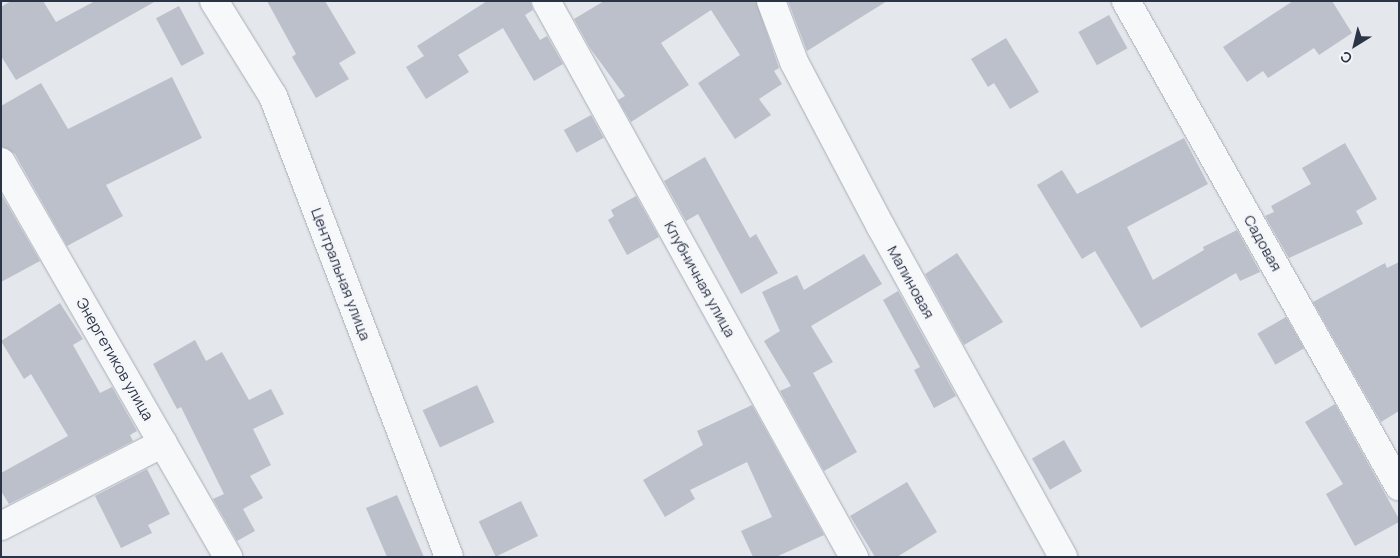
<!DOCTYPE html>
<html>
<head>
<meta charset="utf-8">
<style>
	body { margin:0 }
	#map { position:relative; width:1400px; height:558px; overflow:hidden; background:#e4e7ec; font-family:Manrope,sans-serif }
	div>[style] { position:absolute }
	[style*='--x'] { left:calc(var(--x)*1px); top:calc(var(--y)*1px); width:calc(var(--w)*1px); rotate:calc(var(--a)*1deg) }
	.building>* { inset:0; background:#bbc0ca; transform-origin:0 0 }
	.roads { filter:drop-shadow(0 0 1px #a9aeb7) drop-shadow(0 0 1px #a9aeb7) }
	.minor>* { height:28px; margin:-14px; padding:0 14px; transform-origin:14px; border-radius:14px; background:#f7f8fa }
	span { translate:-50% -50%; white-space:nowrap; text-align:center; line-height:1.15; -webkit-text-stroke:5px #f4f6f9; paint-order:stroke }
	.street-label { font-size:15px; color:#2b3445 }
	.frame { position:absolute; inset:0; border:2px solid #2b3445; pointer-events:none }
	.north { position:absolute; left:1330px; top:20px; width:50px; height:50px; -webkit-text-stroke:4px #f4f6f9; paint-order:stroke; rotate:216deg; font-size:14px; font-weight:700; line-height:20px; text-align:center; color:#2b3445 }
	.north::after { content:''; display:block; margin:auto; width:18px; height:22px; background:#2b3445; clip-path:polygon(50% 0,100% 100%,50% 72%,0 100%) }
</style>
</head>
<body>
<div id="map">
	<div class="building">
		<div style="clip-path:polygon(11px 1px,43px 1px,56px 22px,95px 1px,156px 1px,16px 80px,1px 56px,1px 7px)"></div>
		<div style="clip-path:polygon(267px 1px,325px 1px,356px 53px,339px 63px,349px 79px,316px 98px,292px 57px,296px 54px)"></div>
		<div style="clip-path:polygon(487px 1px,530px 1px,533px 10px,525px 15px,540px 40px,547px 36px,563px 64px,534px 81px,503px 28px,458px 55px,469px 72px,426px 99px,406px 67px,424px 56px,417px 46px)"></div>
		<div style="clip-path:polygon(604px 1px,756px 1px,779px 68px,774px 71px,782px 84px,759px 99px,771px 115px,735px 139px,698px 83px,740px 55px,711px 10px,661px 43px,689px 85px,631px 122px,618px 100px,625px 96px,590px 48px,574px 19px)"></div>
		<div style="clip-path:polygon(788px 1px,887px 1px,807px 51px)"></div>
		<div style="clip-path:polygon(1293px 1px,1332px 1px,1352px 33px,1319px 55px,1314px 48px,1268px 78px,1263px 71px,1247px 82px,1223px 47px)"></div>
		<div style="left:179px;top:6px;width:54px;height:26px;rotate:62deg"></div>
		<div style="left:1109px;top:15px;width:38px;height:35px;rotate:61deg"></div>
		<div style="clip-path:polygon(1006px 38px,1039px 92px,1010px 109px,994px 83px,988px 87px,971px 59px)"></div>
		<div style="clip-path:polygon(172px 77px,202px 138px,106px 185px,123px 216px,67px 246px,15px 154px,1px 146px,1px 106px,41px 83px,68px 129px)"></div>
		<div style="left:591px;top:115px;width:26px;height:31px;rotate:61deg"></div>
		<div style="clip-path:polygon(1184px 138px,1208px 184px,1127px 227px,1153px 280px,1204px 250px,1203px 247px,1237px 230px,1260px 272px,1240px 281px,1236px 273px,1141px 328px,1095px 251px,1082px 259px,1037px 185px,1062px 170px,1077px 194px)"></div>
		<div style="clip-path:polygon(1345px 143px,1377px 199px,1356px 211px,1363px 224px,1289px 258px,1265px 216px,1274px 212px,1271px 206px,1311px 184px,1302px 168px)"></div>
		<div style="clip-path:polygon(705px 157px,750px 238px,756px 234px,778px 273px,741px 294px,698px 214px,686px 221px,664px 181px)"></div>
		<div style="clip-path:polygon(1px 194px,40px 261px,1px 282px)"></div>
		<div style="clip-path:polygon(636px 196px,659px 237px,627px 255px,608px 220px,614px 216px,611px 210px)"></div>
		<div style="clip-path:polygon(957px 253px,1003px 322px,964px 345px,925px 274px)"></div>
		<div style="clip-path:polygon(864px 254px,882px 284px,811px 326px,833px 362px,813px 373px,857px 452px,824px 471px,780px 391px,791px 386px,764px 341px,780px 331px,762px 292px,797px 275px,804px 290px)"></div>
		<div style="clip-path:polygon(1399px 262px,1399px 411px,1381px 422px,1313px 302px,1385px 263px,1387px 268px)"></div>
		<div style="clip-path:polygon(898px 291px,956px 396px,934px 408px,914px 370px,920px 367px,883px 300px)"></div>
		<div style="clip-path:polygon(60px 303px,83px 339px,73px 345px,100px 393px,112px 387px,137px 431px,130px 435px,133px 441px,9px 504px,1px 491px,1px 473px,68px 436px,31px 374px,24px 379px,1px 341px)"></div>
		<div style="left:1286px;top:317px;width:36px;height:33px;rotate:60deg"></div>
		<div style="clip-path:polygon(195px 340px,206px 361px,222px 352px,249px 400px,271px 389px,284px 414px,253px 429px,271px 465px,250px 476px,263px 498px,243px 509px,255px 531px,237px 541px,213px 499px,224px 494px,181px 407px,177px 409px,153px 364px)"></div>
		<div style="left:477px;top:385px;width:41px;height:60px;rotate:65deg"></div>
		<div style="clip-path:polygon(1335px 404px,1399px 519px,1399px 522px,1355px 546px,1326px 494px,1343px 484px,1305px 422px)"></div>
		<div style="clip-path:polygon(752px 405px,824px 535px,776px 557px,753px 557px,741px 531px,772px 517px,747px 462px,690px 490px,695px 499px,665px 517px,643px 480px,703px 445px,697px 431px)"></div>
		<div style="left:1064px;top:440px;width:36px;height:37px;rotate:60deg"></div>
		<div style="clip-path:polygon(147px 469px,170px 514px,148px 525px,152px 533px,121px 548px,95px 496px)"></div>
		<div style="clip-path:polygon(907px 482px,937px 532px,897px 557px,875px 557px,850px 516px)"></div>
		<div style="clip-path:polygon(397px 495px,424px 557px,387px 557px,366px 508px)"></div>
		<div style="left:521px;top:501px;width:39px;height:47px;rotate:64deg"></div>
	</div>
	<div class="roads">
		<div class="minor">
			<div style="--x:214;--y:1;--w:112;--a:58.2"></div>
			<div style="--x:273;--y:96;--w:493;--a:69.1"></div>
			<div style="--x:546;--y:1;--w:636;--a:61.02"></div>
			<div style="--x:771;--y:1;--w:65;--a:69.3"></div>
			<div style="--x:794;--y:62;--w:187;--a:62.2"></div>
			<div style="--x:881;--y:227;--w:377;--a:61.1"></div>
			<div style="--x:1126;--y:1;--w:557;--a:60.63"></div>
			<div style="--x:1;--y:162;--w:456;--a:60.1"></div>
			<div style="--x:1;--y:526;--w:182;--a:-27.1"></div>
		</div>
	</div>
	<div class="street-label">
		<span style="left:1263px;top:243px;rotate:61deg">Садовая</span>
		<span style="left:341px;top:274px;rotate:69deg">Центральная улица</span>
		<span style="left:700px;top:279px;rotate:61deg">Клубничная улица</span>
		<span style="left:911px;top:282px;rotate:61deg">Малиновая</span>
		<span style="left:115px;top:359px;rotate:60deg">Энергетиков улица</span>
	</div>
	<div class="frame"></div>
	<div class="north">С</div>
</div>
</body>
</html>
